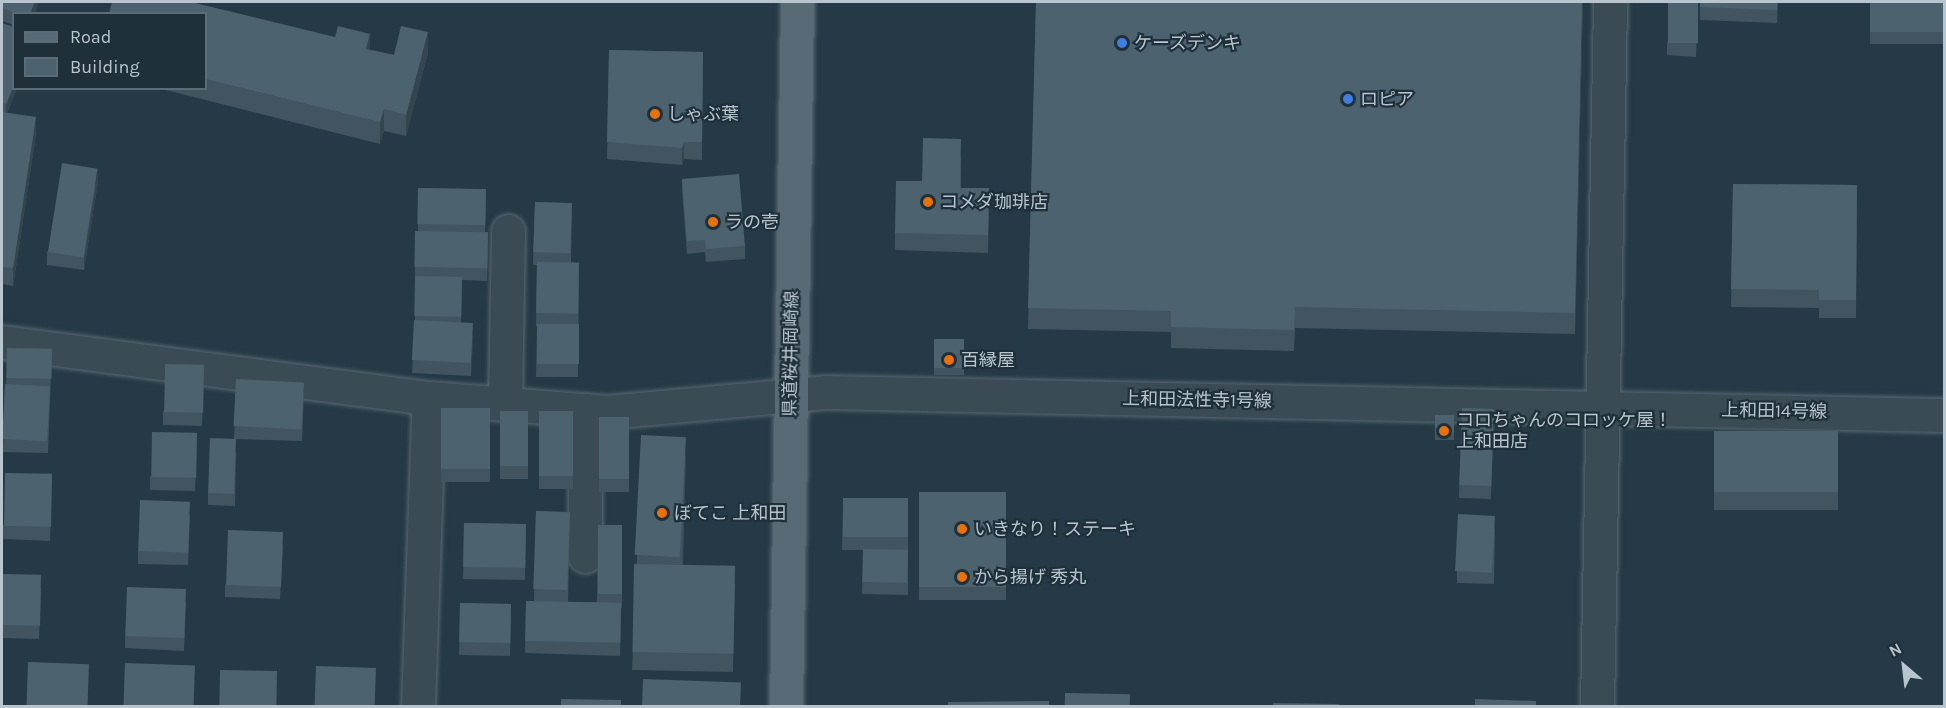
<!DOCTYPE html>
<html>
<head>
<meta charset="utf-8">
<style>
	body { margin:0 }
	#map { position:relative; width:1946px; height:708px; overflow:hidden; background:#253a46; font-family:Karla,"Noto Sans JP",sans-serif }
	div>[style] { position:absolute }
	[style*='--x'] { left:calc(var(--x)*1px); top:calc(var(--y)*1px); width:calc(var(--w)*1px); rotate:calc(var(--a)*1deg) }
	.roads { filter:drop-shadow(0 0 2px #596873) drop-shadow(0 0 2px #596873) }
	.minor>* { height:33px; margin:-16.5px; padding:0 16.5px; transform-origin:16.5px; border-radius:16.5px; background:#3a4b55 }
	.major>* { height:33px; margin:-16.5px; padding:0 16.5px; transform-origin:16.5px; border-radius:16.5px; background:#586a75 }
	.wall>* { inset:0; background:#41545f; transform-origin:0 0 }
	.shaded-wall>* { inset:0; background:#35454e }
	.building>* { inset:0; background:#4c626f; transform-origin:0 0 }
	.dots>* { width:16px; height:16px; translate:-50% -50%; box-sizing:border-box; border:3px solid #1f303b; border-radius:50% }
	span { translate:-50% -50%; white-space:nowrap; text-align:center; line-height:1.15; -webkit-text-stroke:4.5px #1f303b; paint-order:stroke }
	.poi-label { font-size:18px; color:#b8c5cf }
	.left { translate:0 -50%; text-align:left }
	.street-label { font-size:18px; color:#b8c5cf }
	.frame { position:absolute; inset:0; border:3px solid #b8c5cf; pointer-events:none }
	.legend { position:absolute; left:12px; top:12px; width:195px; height:78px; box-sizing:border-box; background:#1f303b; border:2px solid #5c6c76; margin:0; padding:8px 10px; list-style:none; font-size:18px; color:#b8c5cf }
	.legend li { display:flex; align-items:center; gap:12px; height:30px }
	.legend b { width:30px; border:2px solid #5c6c76 }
	.north { position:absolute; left:1874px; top:636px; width:60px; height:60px; -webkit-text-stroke:4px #1f303b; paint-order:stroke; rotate:332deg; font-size:16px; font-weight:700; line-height:24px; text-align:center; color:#b8c5cf }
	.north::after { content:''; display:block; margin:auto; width:21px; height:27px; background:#b8c5cf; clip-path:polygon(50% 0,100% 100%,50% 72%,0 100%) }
</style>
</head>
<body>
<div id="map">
	<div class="roads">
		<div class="minor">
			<div style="--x:2;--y:342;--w:431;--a:7.5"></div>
			<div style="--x:429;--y:398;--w:179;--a:4.5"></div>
			<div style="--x:607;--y:412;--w:219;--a:-5.2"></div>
			<div style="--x:825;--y:392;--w:1119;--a:1.18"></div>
			<div style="--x:505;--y:403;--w:172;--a:-89"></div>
			<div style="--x:585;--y:410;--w:146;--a:90"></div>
			<div style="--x:418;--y:706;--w:308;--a:-88"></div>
			<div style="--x:1597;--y:706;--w:704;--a:-88.94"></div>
		</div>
		<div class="major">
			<div style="--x:786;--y:706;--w:704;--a:-89.1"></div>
		</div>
	</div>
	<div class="wall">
		<div style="clip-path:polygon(2px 2px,35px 14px,14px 14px,14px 25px,2px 21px)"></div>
		<div style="clip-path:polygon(1036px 2px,1583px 2px,1575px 334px,1295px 328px,1294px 351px,1171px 348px,1171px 332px,1028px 329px)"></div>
		<div style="clip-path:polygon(1698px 2px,1696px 57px,1667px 55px,1667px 43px)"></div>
		<div style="clip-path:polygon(1700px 2px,1778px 2px,1777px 23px,1700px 20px)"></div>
		<div style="left:1870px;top:2px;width:74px;height:42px"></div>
		<div style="clip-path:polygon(206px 14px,394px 55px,428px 53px,406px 136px,384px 131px,380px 144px,158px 88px,206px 88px)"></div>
		<div style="clip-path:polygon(2px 23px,14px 88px,17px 88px,7px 113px,36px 134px,13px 286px,2px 284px)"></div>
		<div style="clip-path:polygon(609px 50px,703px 52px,702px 160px,684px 159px,682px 165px,607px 159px)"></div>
		<div style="clip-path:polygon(961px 157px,961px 188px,989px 206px,988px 253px,895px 250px,895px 233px,922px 181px)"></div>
		<div style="clip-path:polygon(682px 179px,745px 246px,745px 259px,706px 262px,705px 252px,687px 254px,682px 191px)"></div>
		<div style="clip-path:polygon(98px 181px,84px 270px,47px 265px,47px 252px)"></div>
		<div style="clip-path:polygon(1733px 184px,1857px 185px,1856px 318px,1819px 318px,1819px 308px,1731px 307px)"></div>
		<div style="clip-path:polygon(418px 188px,486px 189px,485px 232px,488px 232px,487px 281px,462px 280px,461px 322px,473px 336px,471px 376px,412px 373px,415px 320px,415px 231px,418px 231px)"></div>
		<div style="clip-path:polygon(535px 202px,572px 203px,571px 262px,579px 263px,578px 377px,536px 377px,537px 326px,536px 326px,537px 265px,533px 265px)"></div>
		<div style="left:934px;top:339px;width:30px;height:36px"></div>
		<div style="clip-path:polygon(7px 348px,52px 349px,48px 453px,3px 452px,5px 384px,6px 384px)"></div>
		<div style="clip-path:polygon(204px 365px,202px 426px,163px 425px,163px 412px)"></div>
		<div style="clip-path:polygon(236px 379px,304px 394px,302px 441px,234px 439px)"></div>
		<div style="left:441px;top:408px;width:49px;height:74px"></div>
		<div style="left:1462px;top:408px;width:32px;height:90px;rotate:2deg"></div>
		<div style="left:500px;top:411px;width:28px;height:68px"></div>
		<div style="left:539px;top:411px;width:34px;height:78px"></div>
		<div style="left:1435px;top:415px;width:19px;height:25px"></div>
		<div style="left:599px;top:417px;width:30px;height:75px"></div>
		<div style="left:1714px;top:431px;width:124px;height:79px"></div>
		<div style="clip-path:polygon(197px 433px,195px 491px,150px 490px,150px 477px)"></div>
		<div style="clip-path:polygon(236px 452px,235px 506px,208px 505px,208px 493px)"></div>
		<div style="clip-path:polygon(686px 454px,683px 565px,735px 584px,733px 672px,632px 670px,637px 555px)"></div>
		<div style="clip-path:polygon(52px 474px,50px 541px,3px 539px,3px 526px)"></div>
		<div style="left:919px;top:492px;width:87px;height:108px"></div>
		<div style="clip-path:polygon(843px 498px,908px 498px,908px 595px,862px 594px,863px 550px,842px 550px)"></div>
		<div style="clip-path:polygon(536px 511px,570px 512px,568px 602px,597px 602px,598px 525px,622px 525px,622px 608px,621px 608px,620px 656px,525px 653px,526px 601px,534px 601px)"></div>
		<div style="clip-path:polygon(190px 515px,188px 565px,138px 564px,138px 551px)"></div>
		<div style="left:464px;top:523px;width:62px;height:56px;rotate:1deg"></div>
		<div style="clip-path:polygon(1495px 528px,1494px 584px,1457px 583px,1457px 571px)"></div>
		<div style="clip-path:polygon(283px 545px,280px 599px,225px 597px,225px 585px)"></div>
		<div style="clip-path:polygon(2px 574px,41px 588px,39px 639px,2px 638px)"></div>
		<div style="clip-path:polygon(186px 602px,184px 651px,125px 648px,125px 636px)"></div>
		<div style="left:460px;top:603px;width:51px;height:52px;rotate:1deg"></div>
		<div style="clip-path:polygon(125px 663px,194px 706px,124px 706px)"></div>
	</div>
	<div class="shaded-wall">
		<div style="clip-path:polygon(35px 2px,39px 2px,35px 14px,30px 14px)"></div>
		<div style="clip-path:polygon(1582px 2px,1583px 2px,1575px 334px,1575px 313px)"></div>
		<div style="clip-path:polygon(428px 32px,428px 53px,406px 136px,406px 115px)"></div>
		<div style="clip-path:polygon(370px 34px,370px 55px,366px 49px)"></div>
		<div style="clip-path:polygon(14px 85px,14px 88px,17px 88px,6px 117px,6px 104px)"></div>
		<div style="clip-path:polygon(384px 109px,384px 131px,380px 144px,380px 122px)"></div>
		<div style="clip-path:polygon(36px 117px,36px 134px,13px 286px,13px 268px)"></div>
		<div style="clip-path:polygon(684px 142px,684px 159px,682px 165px,682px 148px)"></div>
		<div style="clip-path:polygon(98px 169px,98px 181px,84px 270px,84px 258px)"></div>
		<div style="clip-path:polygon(473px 323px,473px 336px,471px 376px,471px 363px)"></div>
		<div style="clip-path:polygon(686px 437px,686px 454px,682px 574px,682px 556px)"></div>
	</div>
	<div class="building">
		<div style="clip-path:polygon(2px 2px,35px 2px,30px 14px,16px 14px,2px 8px)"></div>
		<div style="clip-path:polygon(112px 2px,191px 2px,335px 37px,338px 26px,370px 34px,366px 49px,394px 55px,401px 26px,428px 32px,406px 115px,384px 109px,380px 122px,206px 79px,206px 14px,109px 14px)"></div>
		<div style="clip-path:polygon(1036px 2px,1582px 2px,1575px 313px,1295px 307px,1294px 330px,1171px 327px,1171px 311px,1028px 308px)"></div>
		<div style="left:1668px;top:2px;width:30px;height:41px"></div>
		<div style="clip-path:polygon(1700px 2px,1777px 2px,1777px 10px,1700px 7px)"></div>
		<div style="left:1870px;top:2px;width:74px;height:30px"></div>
		<div style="clip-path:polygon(2px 23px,14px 27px,14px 85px,6px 104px,2px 102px)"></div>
		<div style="clip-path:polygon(609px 50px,703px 52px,702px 142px,684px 142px,682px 148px,607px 142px)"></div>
		<div style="clip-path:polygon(2px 112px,36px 117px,13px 268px,2px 267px)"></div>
		<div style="clip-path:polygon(923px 138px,961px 139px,960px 188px,989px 188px,988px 235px,895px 233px,896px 181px,922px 181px)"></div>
		<div style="left:62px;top:163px;width:36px;height:90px;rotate:9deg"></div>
		<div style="clip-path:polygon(739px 174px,745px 246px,706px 249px,705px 240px,687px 241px,682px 179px)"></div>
		<div style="clip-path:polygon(1733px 184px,1857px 185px,1856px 300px,1819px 300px,1819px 290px,1731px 289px)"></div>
		<div style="left:418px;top:188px;width:68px;height:36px;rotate:1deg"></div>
		<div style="left:535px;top:202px;width:37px;height:50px;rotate:2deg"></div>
		<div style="left:415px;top:231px;width:73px;height:36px;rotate:1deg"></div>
		<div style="left:537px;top:262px;width:42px;height:51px;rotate:1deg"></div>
		<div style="left:415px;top:276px;width:47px;height:40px;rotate:1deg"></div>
		<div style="left:414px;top:320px;width:59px;height:40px;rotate:3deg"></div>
		<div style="left:537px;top:324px;width:42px;height:40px"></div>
		<div style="left:934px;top:339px;width:30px;height:29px"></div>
		<div style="left:7px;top:348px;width:45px;height:30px;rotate:1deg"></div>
		<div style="left:165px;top:364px;width:39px;height:48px;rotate:1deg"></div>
		<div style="left:236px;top:379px;width:68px;height:47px;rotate:3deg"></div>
		<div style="left:5px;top:384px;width:45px;height:55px;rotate:3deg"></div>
		<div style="left:441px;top:408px;width:49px;height:61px"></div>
		<div style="left:1462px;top:408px;width:32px;height:77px;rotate:2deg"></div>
		<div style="left:500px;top:411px;width:28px;height:55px"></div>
		<div style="left:539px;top:411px;width:34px;height:65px"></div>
		<div style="left:1435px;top:415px;width:19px;height:18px"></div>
		<div style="left:599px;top:417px;width:30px;height:62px"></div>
		<div style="left:1714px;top:431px;width:124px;height:61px"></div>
		<div style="left:152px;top:432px;width:45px;height:45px;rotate:1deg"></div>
		<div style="left:641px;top:435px;width:45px;height:120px;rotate:3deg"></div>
		<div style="left:210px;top:438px;width:26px;height:55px;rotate:2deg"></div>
		<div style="left:5px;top:473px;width:47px;height:53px;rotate:1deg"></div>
		<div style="left:919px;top:492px;width:87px;height:95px"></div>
		<div style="left:843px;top:498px;width:65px;height:39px"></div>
		<div style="left:140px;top:500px;width:50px;height:51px;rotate:2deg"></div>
		<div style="left:536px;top:511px;width:34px;height:78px;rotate:2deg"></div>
		<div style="left:1458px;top:514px;width:37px;height:57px;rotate:3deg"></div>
		<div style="left:464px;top:523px;width:62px;height:44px;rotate:1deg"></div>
		<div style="left:598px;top:525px;width:24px;height:69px"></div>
		<div style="left:228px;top:530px;width:55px;height:55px;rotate:2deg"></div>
		<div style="left:863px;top:549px;width:45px;height:33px;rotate:1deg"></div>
		<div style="left:634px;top:564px;width:101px;height:88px;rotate:1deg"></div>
		<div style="left:2px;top:574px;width:39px;height:51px;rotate:1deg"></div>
		<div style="left:127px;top:587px;width:59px;height:49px;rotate:2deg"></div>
		<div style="left:526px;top:601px;width:95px;height:40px;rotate:1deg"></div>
		<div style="left:460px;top:603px;width:51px;height:39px;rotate:1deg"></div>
		<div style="left:28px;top:662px;width:61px;height:44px;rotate:2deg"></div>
		<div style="left:125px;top:663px;width:70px;height:42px;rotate:2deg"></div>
		<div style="left:316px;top:666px;width:60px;height:40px;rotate:2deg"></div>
		<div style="left:220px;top:670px;width:57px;height:36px;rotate:1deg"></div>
		<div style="left:643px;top:679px;width:98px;height:27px;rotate:2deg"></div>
		<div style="left:1065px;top:693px;width:65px;height:13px;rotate:1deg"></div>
		<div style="clip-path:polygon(561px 699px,621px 700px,621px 706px,561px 706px)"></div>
		<div style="clip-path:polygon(1475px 699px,1536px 701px,1536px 706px,1475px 706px)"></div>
		<div style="clip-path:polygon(1049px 701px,1049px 706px,948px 706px,948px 702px)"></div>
		<div style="clip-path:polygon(1273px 703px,1339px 704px,1339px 706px,1273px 706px)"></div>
	</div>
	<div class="dots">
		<div style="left:1122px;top:43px;background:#3f7fe0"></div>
		<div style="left:1348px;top:99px;background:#3f7fe0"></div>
		<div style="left:655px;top:114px;background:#e8710a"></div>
		<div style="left:928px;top:202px;background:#e8710a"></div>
		<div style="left:713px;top:222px;background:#e8710a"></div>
		<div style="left:949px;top:360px;background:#e8710a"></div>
		<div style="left:1444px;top:431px;background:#e8710a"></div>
		<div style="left:662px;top:513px;background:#e8710a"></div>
		<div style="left:962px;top:529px;background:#e8710a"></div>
		<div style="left:962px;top:577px;background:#e8710a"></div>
	</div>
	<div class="poi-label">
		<span class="left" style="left:1134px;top:43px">ケーズデンキ</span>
		<span class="left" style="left:1360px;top:99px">ロピア</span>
		<span class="left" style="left:667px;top:114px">しゃぶ葉</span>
		<span class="left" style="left:940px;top:202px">コメダ珈琲店</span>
		<span class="left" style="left:725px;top:222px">ラの壱</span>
		<span class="left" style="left:961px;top:360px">百縁屋</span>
		<span class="left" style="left:1456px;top:431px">コロちゃんのコロッケ屋！<br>上和田店</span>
		<span class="left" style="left:674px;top:513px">ぼてこ 上和田</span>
		<span class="left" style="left:974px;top:529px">いきなり！ステーキ</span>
		<span class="left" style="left:974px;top:577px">から揚げ 秀丸</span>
	</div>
	<div class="street-label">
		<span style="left:791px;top:354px;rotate:-89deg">県道桜井岡崎線</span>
		<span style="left:1197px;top:400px;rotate:1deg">上和田法性寺1号線</span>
		<span style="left:1774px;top:411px;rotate:1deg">上和田14号線</span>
	</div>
	<div class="frame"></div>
	<ul class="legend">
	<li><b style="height:8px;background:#586a75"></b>Road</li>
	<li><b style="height:16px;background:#4c626f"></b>Building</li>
	</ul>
	<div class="north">N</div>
</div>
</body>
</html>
